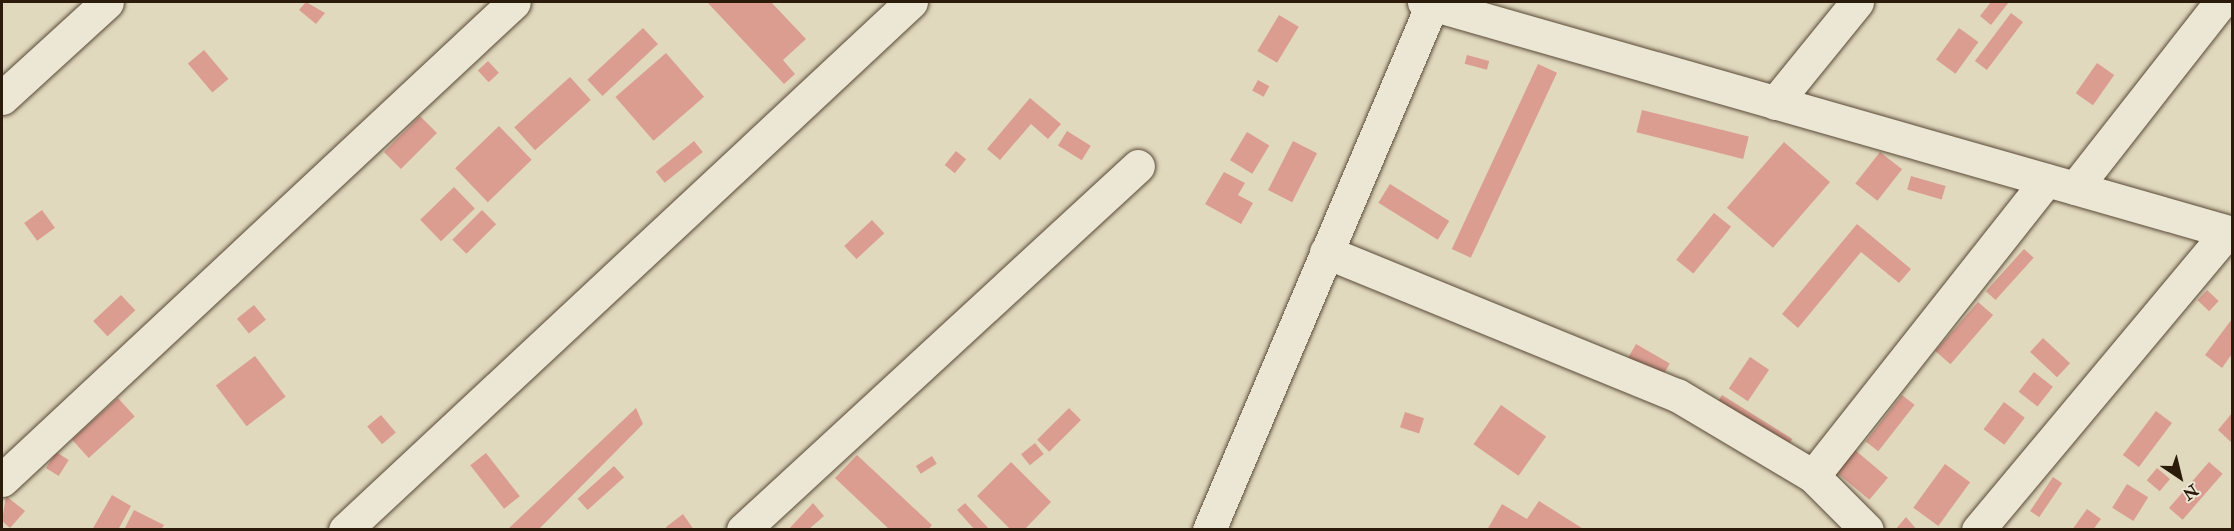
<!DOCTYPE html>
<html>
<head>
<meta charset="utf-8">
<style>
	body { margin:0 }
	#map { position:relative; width:2234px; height:531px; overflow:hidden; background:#e1d9be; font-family:"IM FELL Double Pica",serif }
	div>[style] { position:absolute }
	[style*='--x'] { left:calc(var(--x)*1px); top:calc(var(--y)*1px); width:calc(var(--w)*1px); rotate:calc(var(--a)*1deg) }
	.building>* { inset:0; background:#da9d90; transform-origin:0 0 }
	.roads { filter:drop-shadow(0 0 2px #594a37) drop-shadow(0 0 2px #594a37) }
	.street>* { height:33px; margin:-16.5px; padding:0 16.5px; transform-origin:16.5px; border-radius:16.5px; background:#ece6d5 }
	span { translate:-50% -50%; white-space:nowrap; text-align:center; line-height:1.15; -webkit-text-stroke:4.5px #ece6d5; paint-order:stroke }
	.frame { position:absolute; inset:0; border:3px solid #2c1a0a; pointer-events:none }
	.north { position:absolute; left:2150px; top:447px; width:60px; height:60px; -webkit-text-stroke:4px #ece6d5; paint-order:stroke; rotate:145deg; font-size:16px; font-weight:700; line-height:24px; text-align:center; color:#2c1a0a }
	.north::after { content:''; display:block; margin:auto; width:21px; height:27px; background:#2c1a0a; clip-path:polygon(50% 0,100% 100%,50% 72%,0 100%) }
</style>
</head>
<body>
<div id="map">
	<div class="building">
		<div style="clip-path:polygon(306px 2px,325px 13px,316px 24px,299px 10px)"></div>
		<div style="clip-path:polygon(707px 2px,771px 2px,806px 39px,783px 60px,795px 74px,784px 84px)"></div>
		<div style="clip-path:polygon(1991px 2px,2009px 2px,1991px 25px,1980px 16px)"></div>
		<div style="left:2011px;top:13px;width:15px;height:60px;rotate:37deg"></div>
		<div style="left:1279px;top:15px;width:23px;height:42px;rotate:31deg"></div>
		<div style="left:643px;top:28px;width:22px;height:76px;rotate:47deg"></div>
		<div style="left:1959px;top:28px;width:24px;height:39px;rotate:36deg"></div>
		<div style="left:204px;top:50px;width:38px;height:21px;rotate:50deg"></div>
		<div style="left:666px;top:53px;width:58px;height:67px;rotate:49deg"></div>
		<div style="left:1467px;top:55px;width:23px;height:9px;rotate:15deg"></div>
		<div style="left:488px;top:61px;width:16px;height:14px;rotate:47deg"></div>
		<div style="left:2097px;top:63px;width:21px;height:37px;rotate:35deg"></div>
		<div style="left:1538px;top:64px;width:21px;height:204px;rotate:25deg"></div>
		<div style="left:570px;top:77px;width:31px;height:75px;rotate:48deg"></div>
		<div style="left:1258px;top:80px;width:13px;height:12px;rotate:29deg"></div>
		<div style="clip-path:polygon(1030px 98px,1061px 124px,1048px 139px,1031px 124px,1000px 160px,987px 149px)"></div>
		<div style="left:1642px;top:110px;width:110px;height:23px;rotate:14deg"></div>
		<div style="left:420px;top:116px;width:24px;height:51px;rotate:45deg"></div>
		<div style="left:499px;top:126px;width:47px;height:61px;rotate:46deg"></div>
		<div style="left:1067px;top:131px;width:28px;height:17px;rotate:32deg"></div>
		<div style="left:1247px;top:132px;width:26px;height:33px;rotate:31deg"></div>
		<div style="left:694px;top:141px;width:14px;height:49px;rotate:51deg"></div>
		<div style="left:1293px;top:141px;width:27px;height:55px;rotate:27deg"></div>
		<div style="left:1784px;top:142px;width:61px;height:87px;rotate:41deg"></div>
		<div style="left:956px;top:151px;width:13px;height:18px;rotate:39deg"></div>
		<div style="left:1880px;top:152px;width:28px;height:40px;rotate:38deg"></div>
		<div style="clip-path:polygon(1224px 172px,1245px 183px,1238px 195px,1253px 203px,1241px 224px,1205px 204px)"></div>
		<div style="left:1911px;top:176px;width:36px;height:14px;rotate:16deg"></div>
		<div style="left:1390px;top:184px;width:70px;height:22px;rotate:32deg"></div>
		<div style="left:454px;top:187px;width:30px;height:47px;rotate:46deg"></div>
		<div style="left:42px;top:210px;width:22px;height:22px;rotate:54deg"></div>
		<div style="left:482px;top:210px;width:20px;height:42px;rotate:45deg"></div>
		<div style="left:1714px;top:213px;width:22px;height:60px;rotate:39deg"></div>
		<div style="left:872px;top:220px;width:18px;height:38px;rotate:47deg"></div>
		<div style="clip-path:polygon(1857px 224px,1911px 269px,1899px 283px,1861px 252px,1798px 328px,1782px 314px)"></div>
		<div style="left:2024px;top:249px;width:13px;height:57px;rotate:42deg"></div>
		<div style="left:2207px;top:290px;width:16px;height:14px;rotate:43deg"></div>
		<div style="left:121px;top:295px;width:21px;height:38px;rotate:47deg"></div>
		<div style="left:1978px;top:302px;width:20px;height:65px;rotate:41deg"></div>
		<div style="left:254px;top:305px;width:19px;height:22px;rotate:51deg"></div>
		<div style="clip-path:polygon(2232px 319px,2232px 354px,2222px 368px,2205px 355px)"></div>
		<div style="left:2043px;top:338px;width:37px;height:19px;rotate:43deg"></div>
		<div style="left:1636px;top:344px;width:39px;height:17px;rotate:30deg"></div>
		<div style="left:255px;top:356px;width:51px;height:49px;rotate:53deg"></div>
		<div style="left:1750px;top:357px;width:23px;height:38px;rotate:34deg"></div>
		<div style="left:2034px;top:372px;width:24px;height:25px;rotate:38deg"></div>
		<div style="left:1722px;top:395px;width:83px;height:11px;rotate:32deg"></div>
		<div style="left:1902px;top:395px;width:16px;height:59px;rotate:38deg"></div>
		<div style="left:118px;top:398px;width:25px;height:62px;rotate:48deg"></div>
		<div style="left:2004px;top:402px;width:26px;height:34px;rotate:37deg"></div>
		<div style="left:1501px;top:405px;width:55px;height:48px;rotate:35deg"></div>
		<div style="clip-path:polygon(636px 408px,643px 424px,538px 530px,507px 530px)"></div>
		<div style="left:1069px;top:408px;width:17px;height:45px;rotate:45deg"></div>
		<div style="left:2156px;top:411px;width:20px;height:55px;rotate:37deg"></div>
		<div style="left:1405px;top:412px;width:20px;height:16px;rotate:18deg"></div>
		<div style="clip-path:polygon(2232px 413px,2232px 443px,2218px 430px)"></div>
		<div style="left:381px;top:415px;width:23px;height:18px;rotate:50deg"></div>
		<div style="left:1035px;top:443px;width:14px;height:18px;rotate:51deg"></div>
		<div style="left:1855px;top:450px;width:43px;height:29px;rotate:40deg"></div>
		<div style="left:56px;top:452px;width:15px;height:19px;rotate:32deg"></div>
		<div style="left:486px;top:453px;width:55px;height:20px;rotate:52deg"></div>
		<div style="clip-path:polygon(857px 455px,932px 525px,928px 530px,890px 530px,835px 478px)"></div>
		<div style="left:932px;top:456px;width:9px;height:19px;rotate:58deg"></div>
		<div style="clip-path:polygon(1011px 462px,1051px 502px,1024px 530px,1011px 530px,977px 496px)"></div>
		<div style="left:2209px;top:462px;width:18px;height:61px;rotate:41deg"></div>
		<div style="left:1945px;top:464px;width:31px;height:54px;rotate:36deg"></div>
		<div style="left:614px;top:466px;width:15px;height:49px;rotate:48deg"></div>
		<div style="left:2157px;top:468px;width:17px;height:16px;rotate:40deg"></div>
		<div style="left:2053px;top:477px;width:11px;height:41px;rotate:34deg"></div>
		<div style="left:2127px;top:484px;width:25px;height:28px;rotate:32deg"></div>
		<div style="clip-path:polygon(112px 495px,131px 506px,118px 530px,92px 530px)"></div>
		<div style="clip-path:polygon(6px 496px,25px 511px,10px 528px,2px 521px)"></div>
		<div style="clip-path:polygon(1539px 501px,1585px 530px,1487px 530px,1502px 504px,1527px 519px)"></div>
		<div style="clip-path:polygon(813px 503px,824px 516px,808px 530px,788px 530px)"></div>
		<div style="clip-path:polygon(965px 503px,990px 530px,975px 530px,957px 510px)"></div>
		<div style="clip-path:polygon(2087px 509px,2101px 519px,2093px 530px,2072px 530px)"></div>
		<div style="clip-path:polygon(134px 510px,164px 525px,161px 530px,124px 530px)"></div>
		<div style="clip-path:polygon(683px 514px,694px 530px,668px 530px,666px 527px)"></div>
		<div style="clip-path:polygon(1906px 517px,1917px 530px,1895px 530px)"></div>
	</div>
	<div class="roads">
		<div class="street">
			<div style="--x:1424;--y:2;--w:840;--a:15.95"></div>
			<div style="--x:2;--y:98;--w:142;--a:-42.4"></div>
			<div style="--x:1775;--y:103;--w:130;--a:-50.9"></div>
			<div style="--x:2075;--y:188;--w:236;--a:-51.9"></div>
			<div style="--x:1326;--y:252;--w:379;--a:22.2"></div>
			<div style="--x:1677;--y:395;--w:158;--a:30.8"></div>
			<div style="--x:1813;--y:476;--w:76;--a:45"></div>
			<div style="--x:1813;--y:476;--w:377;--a:-51.7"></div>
			<div style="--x:2;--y:480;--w:700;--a:-43.03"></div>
			<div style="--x:345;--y:530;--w:774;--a:-43.01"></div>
			<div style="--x:743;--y:530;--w:537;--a:-42.66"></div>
			<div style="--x:1209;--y:530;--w:574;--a:-67.01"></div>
			<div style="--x:1978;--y:530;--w:388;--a:-50.1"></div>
		</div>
	</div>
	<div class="frame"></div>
	<div class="north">N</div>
</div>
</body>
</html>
